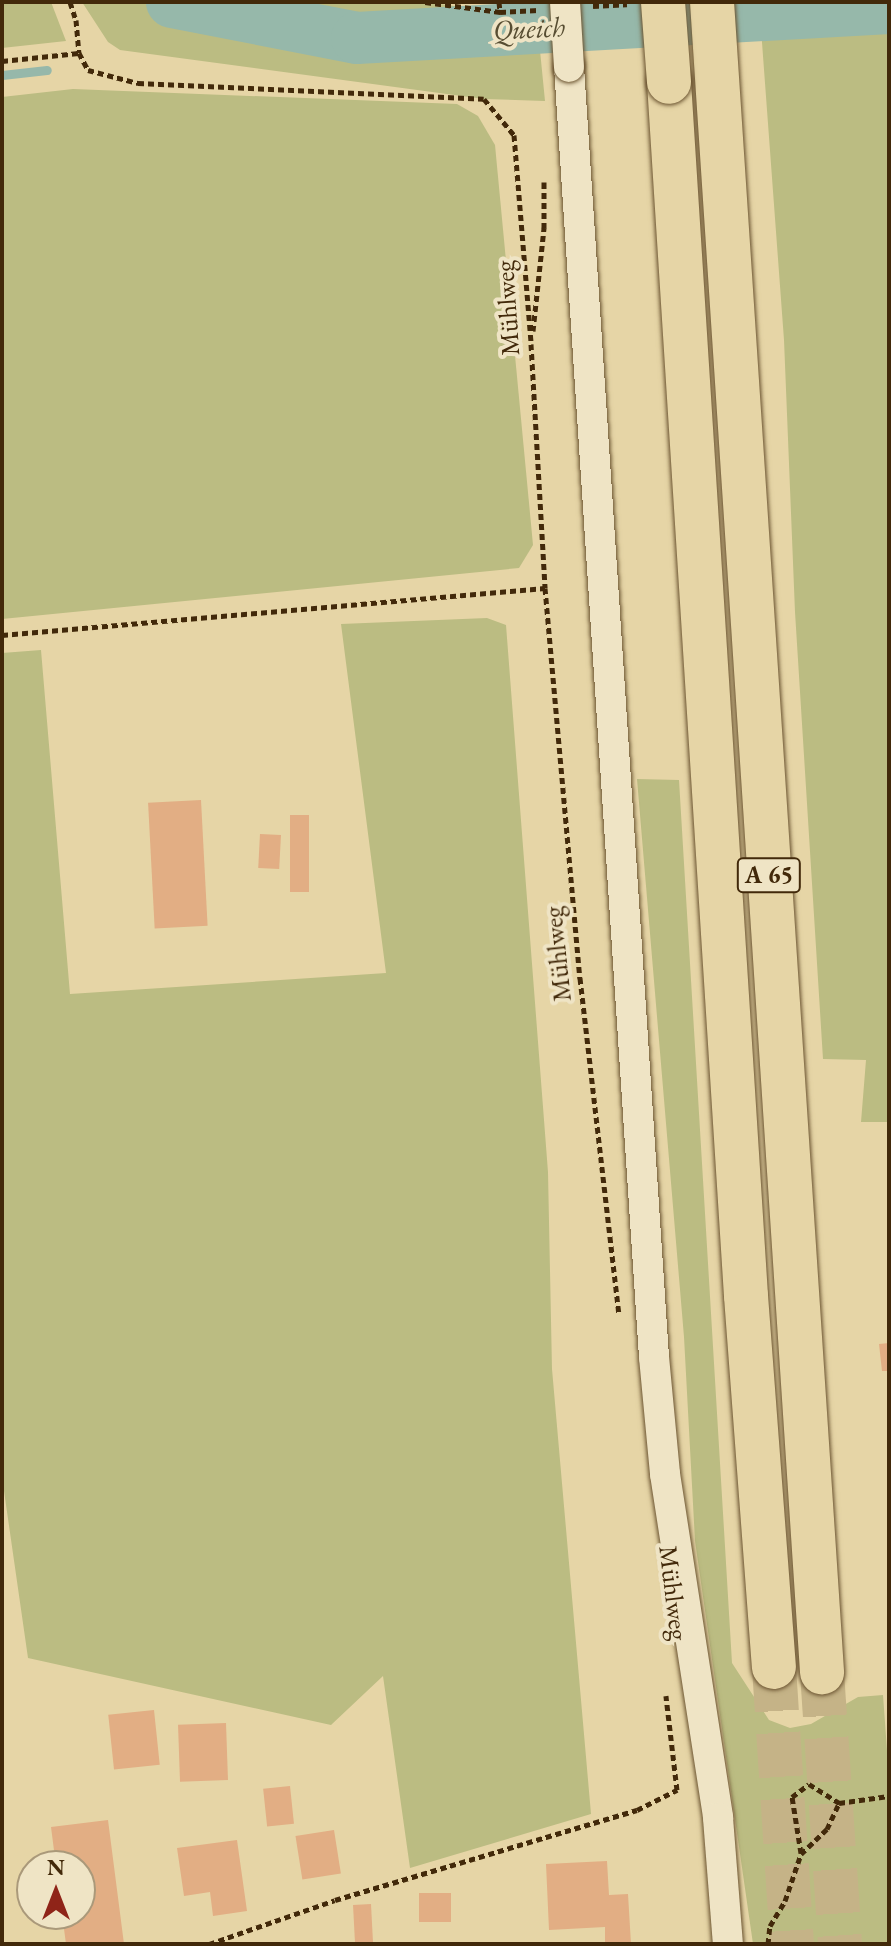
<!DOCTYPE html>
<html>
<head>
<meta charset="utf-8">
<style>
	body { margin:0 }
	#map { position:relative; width:891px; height:1946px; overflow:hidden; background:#e6d5a6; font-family:"EB Garamond",serif }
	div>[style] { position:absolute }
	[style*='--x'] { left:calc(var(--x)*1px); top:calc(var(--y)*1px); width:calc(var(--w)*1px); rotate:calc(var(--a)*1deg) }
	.green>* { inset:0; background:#bbbc82 }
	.stream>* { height:9px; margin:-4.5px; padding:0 4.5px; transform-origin:4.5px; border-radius:4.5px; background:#96b8aa }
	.river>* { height:52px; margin:-26px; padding:0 26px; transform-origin:26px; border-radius:26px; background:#96b8aa }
	.building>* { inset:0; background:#e2ae84; transform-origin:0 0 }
	.highway-tunnel>* { height:44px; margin-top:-22px; transform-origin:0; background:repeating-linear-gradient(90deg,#c5b387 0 44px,transparent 0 66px) }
	.path>* { height:5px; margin-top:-2.5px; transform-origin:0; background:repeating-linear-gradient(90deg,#42290a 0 6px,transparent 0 10px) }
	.roads { filter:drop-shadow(0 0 2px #6b5431) drop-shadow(0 0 2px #6b5431) }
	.minor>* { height:30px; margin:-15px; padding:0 15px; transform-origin:15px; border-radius:15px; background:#efe4c5 }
	.highway>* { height:44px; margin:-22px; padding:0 22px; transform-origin:22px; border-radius:22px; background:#e6d5a6 }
	.bridges { filter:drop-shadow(0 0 2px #6b5431) drop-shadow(0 0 2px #6b5431) }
	.minor-bridge>* { height:30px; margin:-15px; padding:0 15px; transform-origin:15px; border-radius:15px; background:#efe4c5 }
	.highway-bridge>* { height:44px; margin:-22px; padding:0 22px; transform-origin:22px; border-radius:22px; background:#e6d5a6 }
	span { translate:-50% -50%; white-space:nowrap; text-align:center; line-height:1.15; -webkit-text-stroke:8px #efe4c5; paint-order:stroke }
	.shield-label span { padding:2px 6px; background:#efe4c5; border:2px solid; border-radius:6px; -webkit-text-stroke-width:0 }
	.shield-label { font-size:24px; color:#42290a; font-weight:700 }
	.street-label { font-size:26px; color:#42290a }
	.water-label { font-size:28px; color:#574d32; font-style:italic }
	.frame { position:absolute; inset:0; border:4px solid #42290a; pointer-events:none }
	.north { position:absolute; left:16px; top:1850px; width:80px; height:80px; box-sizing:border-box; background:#efe4c5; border:2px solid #aa997a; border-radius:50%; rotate:0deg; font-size:22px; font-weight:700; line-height:32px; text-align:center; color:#42290a }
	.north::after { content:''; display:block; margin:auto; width:28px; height:36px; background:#8f2418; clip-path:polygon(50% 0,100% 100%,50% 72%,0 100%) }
</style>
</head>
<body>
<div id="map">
	<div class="green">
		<div style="clip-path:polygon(2px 2px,51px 2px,66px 41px,2px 48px)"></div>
		<div style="clip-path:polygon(82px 2px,425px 2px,500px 12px,536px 10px,545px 101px,484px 99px,120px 50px,108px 42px)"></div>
		<div style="clip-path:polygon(759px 2px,889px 2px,889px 1122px,861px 1122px,866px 1060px,823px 1059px,795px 612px,784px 340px)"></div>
		<div style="clip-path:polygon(73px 89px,457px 104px,478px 116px,495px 145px,533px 545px,519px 568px,2px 619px,2px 97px)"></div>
		<div style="clip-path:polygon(487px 618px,506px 625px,548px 1172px,552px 1369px,591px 1814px,410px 1868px,383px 1676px,331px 1725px,28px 1658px,2px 1477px,2px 653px,41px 650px,70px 994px,386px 973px,341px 624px)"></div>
		<div style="clip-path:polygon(637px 779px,679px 780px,732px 1663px,769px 1720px,790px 1728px,811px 1724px,858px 1697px,883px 1695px,889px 1778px,889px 1944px,753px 1944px,695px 1541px,684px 1337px)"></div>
	</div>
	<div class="stream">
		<div style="--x:2;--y:75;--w:45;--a:-6.3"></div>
	</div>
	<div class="river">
		<div style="--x:172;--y:2;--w:188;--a:11"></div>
		<div style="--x:357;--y:38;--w:533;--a:-3.23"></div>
	</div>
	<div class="building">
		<div style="left:201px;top:800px;width:126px;height:53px;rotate:87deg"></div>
		<div style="left:290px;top:815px;width:19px;height:77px"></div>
		<div style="left:260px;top:834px;width:21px;height:34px;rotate:3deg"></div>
		<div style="clip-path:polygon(889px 1343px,889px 1371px,882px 1371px,879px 1344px)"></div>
		<div style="left:154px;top:1710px;width:55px;height:46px;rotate:84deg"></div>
		<div style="left:226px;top:1723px;width:57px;height:48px;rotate:88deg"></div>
		<div style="left:290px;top:1786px;width:38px;height:27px;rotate:84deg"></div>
		<div style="clip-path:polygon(108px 1820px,124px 1944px,66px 1944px,62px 1914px,80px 1914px,80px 1866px,56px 1866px,51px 1827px)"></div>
		<div style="left:334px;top:1830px;width:44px;height:39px;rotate:81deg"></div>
		<div style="clip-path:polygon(237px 1840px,247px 1911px,213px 1916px,210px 1892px,184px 1896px,177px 1848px)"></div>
		<div style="clip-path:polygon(607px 1861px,609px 1895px,628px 1894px,631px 1944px,605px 1944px,605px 1927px,549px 1930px,546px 1864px)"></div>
		<div style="left:419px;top:1893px;width:32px;height:29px"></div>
		<div style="left:371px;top:1904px;width:40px;height:18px;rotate:87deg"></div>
	</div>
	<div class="highway-tunnel">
		<div style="--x:774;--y:1667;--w:278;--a:86.3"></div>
		<div style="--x:822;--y:1672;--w:273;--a:86.2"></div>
	</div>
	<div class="path">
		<div style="--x:70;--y:2;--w:19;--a:72"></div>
		<div style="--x:76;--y:20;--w:33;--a:85"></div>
		<div style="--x:79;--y:53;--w:19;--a:62"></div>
		<div style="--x:88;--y:70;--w:52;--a:14.6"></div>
		<div style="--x:138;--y:83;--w:346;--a:2.6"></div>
		<div style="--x:484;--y:99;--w:47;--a:50.2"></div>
		<div style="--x:514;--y:135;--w:210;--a:85.3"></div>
		<div style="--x:531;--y:344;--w:244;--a:86.7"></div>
		<div style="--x:545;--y:588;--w:392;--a:84.9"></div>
		<div style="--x:580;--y:978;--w:337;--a:83.4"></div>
		<div style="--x:425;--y:2;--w:76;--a:7.6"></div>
		<div style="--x:500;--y:12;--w:39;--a:-3"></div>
		<div style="--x:499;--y:2;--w:10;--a:84"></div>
		<div style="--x:593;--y:6;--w:34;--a:-3"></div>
		<div style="--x:2;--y:61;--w:77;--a:-5.9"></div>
		<div style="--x:533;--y:331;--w:104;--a:-83.9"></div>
		<div style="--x:544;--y:228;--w:46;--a:-90"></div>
		<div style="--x:2;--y:635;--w:545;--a:-4.95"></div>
		<div style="--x:801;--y:1853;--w:57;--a:-99.1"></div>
		<div style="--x:792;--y:1797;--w:21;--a:-37"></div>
		<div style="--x:809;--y:1784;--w:36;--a:32"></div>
		<div style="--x:209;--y:1944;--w:133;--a:-19.2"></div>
		<div style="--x:335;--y:1900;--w:315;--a:-16.6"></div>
		<div style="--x:637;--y:1810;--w:45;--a:-26.6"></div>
		<div style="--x:677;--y:1790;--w:95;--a:-96.7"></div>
		<div style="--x:768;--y:1944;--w:18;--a:-84"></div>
		<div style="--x:770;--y:1926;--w:29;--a:-59"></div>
		<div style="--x:785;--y:1901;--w:50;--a:-71.2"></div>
		<div style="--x:801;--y:1854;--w:36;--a:-44"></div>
		<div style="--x:827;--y:1829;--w:29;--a:-65"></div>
		<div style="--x:839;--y:1803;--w:50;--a:-8"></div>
	</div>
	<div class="roads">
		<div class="minor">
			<div style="--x:569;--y:67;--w:1293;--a:86.23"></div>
			<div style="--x:654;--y:1357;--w:118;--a:84.6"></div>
			<div style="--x:665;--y:1474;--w:348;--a:81.2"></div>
			<div style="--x:718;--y:1818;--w:126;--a:85.5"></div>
		</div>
		<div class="highway">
			<div style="--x:712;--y:2;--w:1674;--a:86.23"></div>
			<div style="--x:669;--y:82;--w:1216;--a:86.37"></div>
			<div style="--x:746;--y:1296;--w:372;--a:85.7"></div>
		</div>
	</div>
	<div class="bridges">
		<div class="minor-bridge">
			<div style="--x:565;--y:2;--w:65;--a:86.5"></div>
		</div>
		<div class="highway-bridge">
			<div style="--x:663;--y:2;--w:80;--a:85.7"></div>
		</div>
	</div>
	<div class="shield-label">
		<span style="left:769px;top:875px">A 65</span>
	</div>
	<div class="street-label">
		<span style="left:508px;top:308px;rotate:-94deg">Mühlweg</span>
		<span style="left:558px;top:954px;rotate:-96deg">Mühlweg</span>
		<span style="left:673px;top:1593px;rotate:83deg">Mühlweg</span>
	</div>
	<div class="water-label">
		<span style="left:529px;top:28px;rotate:-3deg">Queich</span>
	</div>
	<div class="frame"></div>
	<div class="north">N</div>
</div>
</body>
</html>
